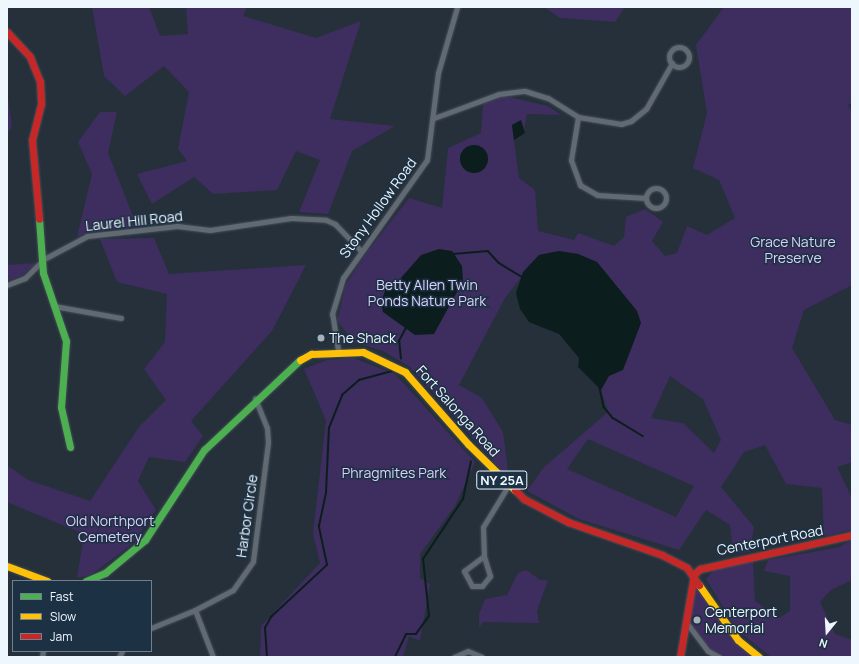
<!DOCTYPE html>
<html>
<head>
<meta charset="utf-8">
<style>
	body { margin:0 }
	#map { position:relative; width:859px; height:664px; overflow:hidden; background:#25303b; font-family:Manrope,sans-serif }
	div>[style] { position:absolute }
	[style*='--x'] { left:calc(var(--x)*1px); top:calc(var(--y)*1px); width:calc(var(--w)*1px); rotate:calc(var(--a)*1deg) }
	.green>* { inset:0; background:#3e2d5f }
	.water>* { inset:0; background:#0c1d1d }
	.round { border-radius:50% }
	.stream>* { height:1.5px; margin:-0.75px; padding:0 0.75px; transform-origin:0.75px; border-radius:0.75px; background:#0c1d1d }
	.roads { filter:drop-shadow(0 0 1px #444d55) drop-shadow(0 0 1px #444d55) }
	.street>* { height:5px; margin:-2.5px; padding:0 2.5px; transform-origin:2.5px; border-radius:2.5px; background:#616a72 }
	.street>.ring { margin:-2.5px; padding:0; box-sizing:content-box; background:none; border:5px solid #616a72; border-radius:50% }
	.fast>* { height:7px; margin:-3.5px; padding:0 3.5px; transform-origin:3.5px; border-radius:3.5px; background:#4caf50 }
	.slow>* { height:7px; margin:-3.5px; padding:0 3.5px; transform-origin:3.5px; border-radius:3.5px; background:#ffc107 }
	.jam>* { height:7px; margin:-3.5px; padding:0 3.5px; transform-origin:3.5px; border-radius:3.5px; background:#c62828 }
	.dots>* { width:11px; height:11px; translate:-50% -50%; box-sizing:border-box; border:2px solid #1c3144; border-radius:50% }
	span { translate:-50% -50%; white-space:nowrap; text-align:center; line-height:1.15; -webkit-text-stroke:3px #1c3144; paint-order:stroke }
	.shield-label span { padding:1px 3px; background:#1c3144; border:1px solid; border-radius:3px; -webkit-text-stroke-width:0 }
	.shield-label { font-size:13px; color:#eef6fe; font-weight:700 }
	.street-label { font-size:14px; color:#eef6fe }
	.park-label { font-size:14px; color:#dcd0fa }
	.poi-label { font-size:14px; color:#eef6fe }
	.left { translate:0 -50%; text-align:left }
	.frame { position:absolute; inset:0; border:8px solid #eef6fe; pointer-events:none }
	.legend { position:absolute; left:12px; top:580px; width:140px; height:72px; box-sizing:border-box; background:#1c3144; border:1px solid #70808e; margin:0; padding:5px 7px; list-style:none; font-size:12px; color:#eef6fe }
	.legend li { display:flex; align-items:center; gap:8px; height:20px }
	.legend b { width:20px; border:1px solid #70808e }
	.north { position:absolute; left:807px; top:612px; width:40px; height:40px; -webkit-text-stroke:3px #1c3144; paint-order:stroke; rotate:198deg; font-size:11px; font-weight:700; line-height:16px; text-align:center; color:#eef6fe }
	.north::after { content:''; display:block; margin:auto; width:14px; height:18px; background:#eef6fe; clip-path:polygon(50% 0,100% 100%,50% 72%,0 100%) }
</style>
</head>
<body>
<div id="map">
	<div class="green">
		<div style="clip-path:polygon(92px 7px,149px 7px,160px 36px,188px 34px,186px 7px,247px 7px,243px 16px,316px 38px,361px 21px,330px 119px,395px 126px,352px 151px,328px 214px,299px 212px,320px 160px,296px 151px,277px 190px,213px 194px,194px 177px,152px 204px,137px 174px,187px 161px,178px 149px,189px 92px,164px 66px,125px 96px,104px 76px)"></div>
		<div style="clip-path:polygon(544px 7px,625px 7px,615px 22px,560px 18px)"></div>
		<div style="clip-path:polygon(evenodd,724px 7px,852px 7px,852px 103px,848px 105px,852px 112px,852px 285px,804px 310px,792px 348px,835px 420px,852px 425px,852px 462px,837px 467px,852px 498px,852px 530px,824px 536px,822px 488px,786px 484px,765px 445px,744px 452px,721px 487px,754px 527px,750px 552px,733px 553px,730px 525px,706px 510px,679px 550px,579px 519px,527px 491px,543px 468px,608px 412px,601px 390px,637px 311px,597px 262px,578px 254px,559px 251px,539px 255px,505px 298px,459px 385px,482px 398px,503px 432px,509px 479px,410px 367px,383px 351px,354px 342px,337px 321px,346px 284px,367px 252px,409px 198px,442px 208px,448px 148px,481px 133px,483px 104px,505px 96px,548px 106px,561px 115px,527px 114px,524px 130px,521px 121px,512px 125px,519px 178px,535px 190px,538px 231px,574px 240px,578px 233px,614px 246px,624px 237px,626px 217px,645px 209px,663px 222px,652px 241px,665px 256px,677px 253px,687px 226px,707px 235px,735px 218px,719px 180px,693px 168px,707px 113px,696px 45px,724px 7px,670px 376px,703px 399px,721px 440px,714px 453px,683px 423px,651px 418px,670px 376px,724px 7px,588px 439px,694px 486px,676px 517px,567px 469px,588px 439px)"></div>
		<div style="clip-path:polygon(7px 90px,12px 126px,7px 135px)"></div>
		<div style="clip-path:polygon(100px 112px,117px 112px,108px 153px,137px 226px,86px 233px,77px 237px,92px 174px,78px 142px)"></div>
		<div style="clip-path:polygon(154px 238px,169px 274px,306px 265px,272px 331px,191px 421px,203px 436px,185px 462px,149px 457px,138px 481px,156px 510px,131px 545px,92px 574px,77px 578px,84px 534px,7px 502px,7px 465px,28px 480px,90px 501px,139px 427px,166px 400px,144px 369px,165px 342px,167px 294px,117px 282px,100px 239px)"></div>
		<div style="clip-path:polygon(38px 263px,21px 276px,7px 281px,7px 265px)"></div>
		<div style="clip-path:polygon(353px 358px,395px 374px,475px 462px,455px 506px,420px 554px,420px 578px,430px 584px,420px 641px,409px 636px,403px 657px,260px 657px,261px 626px,320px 563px,313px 534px,326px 420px,304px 369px,327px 360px)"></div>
		<div style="clip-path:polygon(852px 540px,852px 580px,831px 590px,820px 602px,835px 634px,852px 640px,852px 657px,771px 657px,737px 630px,706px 579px,715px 569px,753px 562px,755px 601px,779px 618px,790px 611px,790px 576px,764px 571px,768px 560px,839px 547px)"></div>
		<div style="clip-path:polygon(526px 570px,540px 580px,548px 580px,537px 611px,539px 623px,483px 622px,479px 628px,479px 614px,485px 599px,507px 595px,518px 573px)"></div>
		<div style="clip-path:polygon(701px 588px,707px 596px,757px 657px,725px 657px,710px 650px,690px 623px,694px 591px)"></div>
	</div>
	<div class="water">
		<div style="clip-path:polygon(521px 120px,525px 133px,514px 140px,512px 125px)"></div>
		<div class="round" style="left:460px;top:145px;width:28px;height:28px"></div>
		<div style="clip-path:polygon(439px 249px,452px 251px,462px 266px,463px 281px,434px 334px,415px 335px,383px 312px,381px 302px,387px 285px,400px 279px,421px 255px)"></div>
		<div style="clip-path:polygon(559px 251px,578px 254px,597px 262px,637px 311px,641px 323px,623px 370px,609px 376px,601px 390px,578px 367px,579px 358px,559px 334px,529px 322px,520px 309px,516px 293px,523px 272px,539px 255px)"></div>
	</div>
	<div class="stream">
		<div style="--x:453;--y:254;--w:35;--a:-5"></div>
		<div style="--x:488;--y:251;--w:16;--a:47"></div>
		<div style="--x:499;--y:263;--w:27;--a:31"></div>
		<div style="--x:401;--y:359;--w:18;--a:-96"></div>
		<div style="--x:399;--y:341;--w:15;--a:-62"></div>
		<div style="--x:600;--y:388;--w:19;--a:78"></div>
		<div style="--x:604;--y:407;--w:14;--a:51"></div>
		<div style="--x:613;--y:418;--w:35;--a:31"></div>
		<div style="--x:267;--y:657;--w:29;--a:-94"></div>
		<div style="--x:265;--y:628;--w:13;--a:-61"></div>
		<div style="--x:271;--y:617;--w:76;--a:-42.9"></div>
		<div style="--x:327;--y:565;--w:40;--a:-102"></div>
		<div style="--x:319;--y:526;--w:34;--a:-78"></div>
		<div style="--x:326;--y:493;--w:65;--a:-87.4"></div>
		<div style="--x:329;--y:428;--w:35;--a:-68"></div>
		<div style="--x:342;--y:395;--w:23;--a:-41"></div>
		<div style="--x:359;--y:380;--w:34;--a:-15"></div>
		<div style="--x:395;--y:657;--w:25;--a:-64"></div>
		<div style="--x:406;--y:634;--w:10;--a:0"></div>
		<div style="--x:416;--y:634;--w:22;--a:-54"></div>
		<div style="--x:429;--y:616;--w:57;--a:-96"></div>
		<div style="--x:423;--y:559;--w:72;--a:-56.3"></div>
		<div style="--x:463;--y:499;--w:38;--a:-78"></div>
	</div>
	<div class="roads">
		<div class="street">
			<div class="ring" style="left:669px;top:47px;width:15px;height:15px"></div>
			<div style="--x:578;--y:117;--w:44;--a:99.2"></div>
			<div style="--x:571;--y:160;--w:27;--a:70"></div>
			<div style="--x:580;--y:185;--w:20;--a:30"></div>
			<div style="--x:597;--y:195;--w:49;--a:3.5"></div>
			<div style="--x:434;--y:118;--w:69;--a:-20.3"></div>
			<div style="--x:499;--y:94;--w:26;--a:-7"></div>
			<div style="--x:525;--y:91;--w:24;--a:17"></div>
			<div style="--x:548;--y:98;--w:36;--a:32"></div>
			<div style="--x:578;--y:117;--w:44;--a:9.2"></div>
			<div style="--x:621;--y:124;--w:10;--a:-17"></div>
			<div style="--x:631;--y:121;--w:19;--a:-39"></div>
			<div style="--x:646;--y:109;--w:53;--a:-60.5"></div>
			<div class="ring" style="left:646px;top:188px;width:15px;height:15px"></div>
			<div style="--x:7;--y:285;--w:19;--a:-21"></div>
			<div style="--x:25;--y:278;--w:27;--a:-45"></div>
			<div style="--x:44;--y:259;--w:49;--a:-28.1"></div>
			<div style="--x:87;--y:236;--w:91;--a:-6.3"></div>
			<div style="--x:177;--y:226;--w:33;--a:7"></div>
			<div style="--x:210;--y:230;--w:82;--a:-8.4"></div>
			<div style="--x:291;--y:218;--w:35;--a:3"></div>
			<div style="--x:326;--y:220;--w:10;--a:24"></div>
			<div style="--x:335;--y:224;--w:37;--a:46"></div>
			<div style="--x:54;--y:306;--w:68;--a:10.2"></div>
			<div style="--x:338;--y:350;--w:36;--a:-99"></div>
			<div style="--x:332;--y:314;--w:38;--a:-73"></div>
			<div style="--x:343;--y:278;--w:145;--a:-54.6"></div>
			<div style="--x:427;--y:160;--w:88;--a:-82.8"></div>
			<div style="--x:438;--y:73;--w:69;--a:-73.9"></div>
			<div style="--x:484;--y:556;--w:25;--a:143"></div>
			<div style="--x:464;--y:571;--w:17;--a:62"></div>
			<div style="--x:472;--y:586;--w:10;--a:0"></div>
			<div style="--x:482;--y:586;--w:13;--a:-51"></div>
			<div style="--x:490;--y:576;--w:21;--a:-107"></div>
			<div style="--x:484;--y:556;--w:29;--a:-92"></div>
			<div style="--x:483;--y:527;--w:48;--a:-58.6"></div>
			<div style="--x:195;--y:610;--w:43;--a:-27.8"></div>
			<div style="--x:233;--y:590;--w:35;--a:-55"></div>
			<div style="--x:253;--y:561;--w:120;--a:-82.8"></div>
			<div style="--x:268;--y:442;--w:14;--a:-94"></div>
			<div style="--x:267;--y:428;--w:32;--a:-112"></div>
			<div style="--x:686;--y:622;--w:36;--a:53"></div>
			<div style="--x:708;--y:651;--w:13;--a:29"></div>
			<div style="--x:151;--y:628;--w:48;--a:-22.2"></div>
			<div style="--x:195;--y:610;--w:50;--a:69"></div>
			<div style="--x:42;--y:657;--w:6;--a:-81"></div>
			<div style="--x:119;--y:657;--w:7;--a:-63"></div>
			<div style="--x:454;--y:657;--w:15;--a:-23"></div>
			<div style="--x:468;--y:651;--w:15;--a:23"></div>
		</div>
		<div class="fast">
			<div style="--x:39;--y:219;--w:54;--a:85.8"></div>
			<div style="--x:43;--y:273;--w:72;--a:71.3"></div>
			<div style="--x:66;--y:341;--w:66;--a:94.3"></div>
			<div style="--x:61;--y:407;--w:41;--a:77.3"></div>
			<div style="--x:86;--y:581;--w:21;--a:-23"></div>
			<div style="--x:105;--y:573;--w:52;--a:-39.5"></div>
			<div style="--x:145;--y:540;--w:108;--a:-56.8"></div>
			<div style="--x:204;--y:450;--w:132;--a:-43.2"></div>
		</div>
		<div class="slow">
			<div style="--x:300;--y:360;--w:13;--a:-29"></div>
			<div style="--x:311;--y:354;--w:52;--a:-2.2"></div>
			<div style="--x:363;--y:352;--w:47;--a:25.5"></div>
			<div style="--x:405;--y:372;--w:96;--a:48.8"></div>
			<div style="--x:468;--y:444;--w:66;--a:44.4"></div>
			<div style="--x:7;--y:566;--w:43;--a:20.6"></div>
			<div style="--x:699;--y:585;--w:67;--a:54.7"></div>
			<div style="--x:738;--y:640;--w:27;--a:39"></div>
		</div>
		<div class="jam">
			<div style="--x:7;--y:32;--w:34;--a:47"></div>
			<div style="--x:30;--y:57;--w:27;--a:68"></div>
			<div style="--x:40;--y:82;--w:22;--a:87"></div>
			<div style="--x:41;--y:104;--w:37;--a:104"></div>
			<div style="--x:32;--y:140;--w:79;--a:84.9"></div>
			<div style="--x:515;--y:490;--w:13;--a:45"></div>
			<div style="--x:524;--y:499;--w:50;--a:27.6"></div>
			<div style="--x:568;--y:522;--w:100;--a:19.3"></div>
			<div style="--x:662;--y:555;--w:28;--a:27"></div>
			<div style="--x:687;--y:568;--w:21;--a:55"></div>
			<div style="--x:680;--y:657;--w:84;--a:-80.4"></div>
			<div style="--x:694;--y:574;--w:8;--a:-40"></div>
			<div style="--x:700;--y:569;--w:156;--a:-12.6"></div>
		</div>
	</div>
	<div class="dots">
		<div style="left:321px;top:338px;background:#a8b1ba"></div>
		<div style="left:697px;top:620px;background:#a8b1ba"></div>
	</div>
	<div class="shield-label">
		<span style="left:502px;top:480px">NY 25A</span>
	</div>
	<div class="street-label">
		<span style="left:378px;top:208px;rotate:-54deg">Stony Hollow Road</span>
		<span style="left:134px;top:221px;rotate:-6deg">Laurel Hill Road</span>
		<span style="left:458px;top:411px;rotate:48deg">Fort Salonga Road</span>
		<span style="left:247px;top:516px;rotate:-82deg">Harbor Circle</span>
		<span style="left:770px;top:540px;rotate:-11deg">Centerport Road</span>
	</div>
	<div class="park-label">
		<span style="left:793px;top:250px">Grace Nature<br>Preserve</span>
		<span style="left:427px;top:293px">Betty Allen Twin<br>Ponds Nature Park</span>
		<span style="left:394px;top:473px">Phragmites Park</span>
		<span style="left:110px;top:529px">Old Northport<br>Cemetery</span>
	</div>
	<div class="poi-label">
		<span class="left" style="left:329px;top:338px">The Shack</span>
		<span class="left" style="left:705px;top:620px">Centerport<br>Memorial</span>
	</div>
	<div class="frame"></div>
	<ul class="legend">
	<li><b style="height:5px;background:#4caf50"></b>Fast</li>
	<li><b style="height:5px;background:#ffc107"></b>Slow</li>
	<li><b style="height:5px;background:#c62828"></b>Jam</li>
	</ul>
	<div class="north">N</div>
</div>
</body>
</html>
